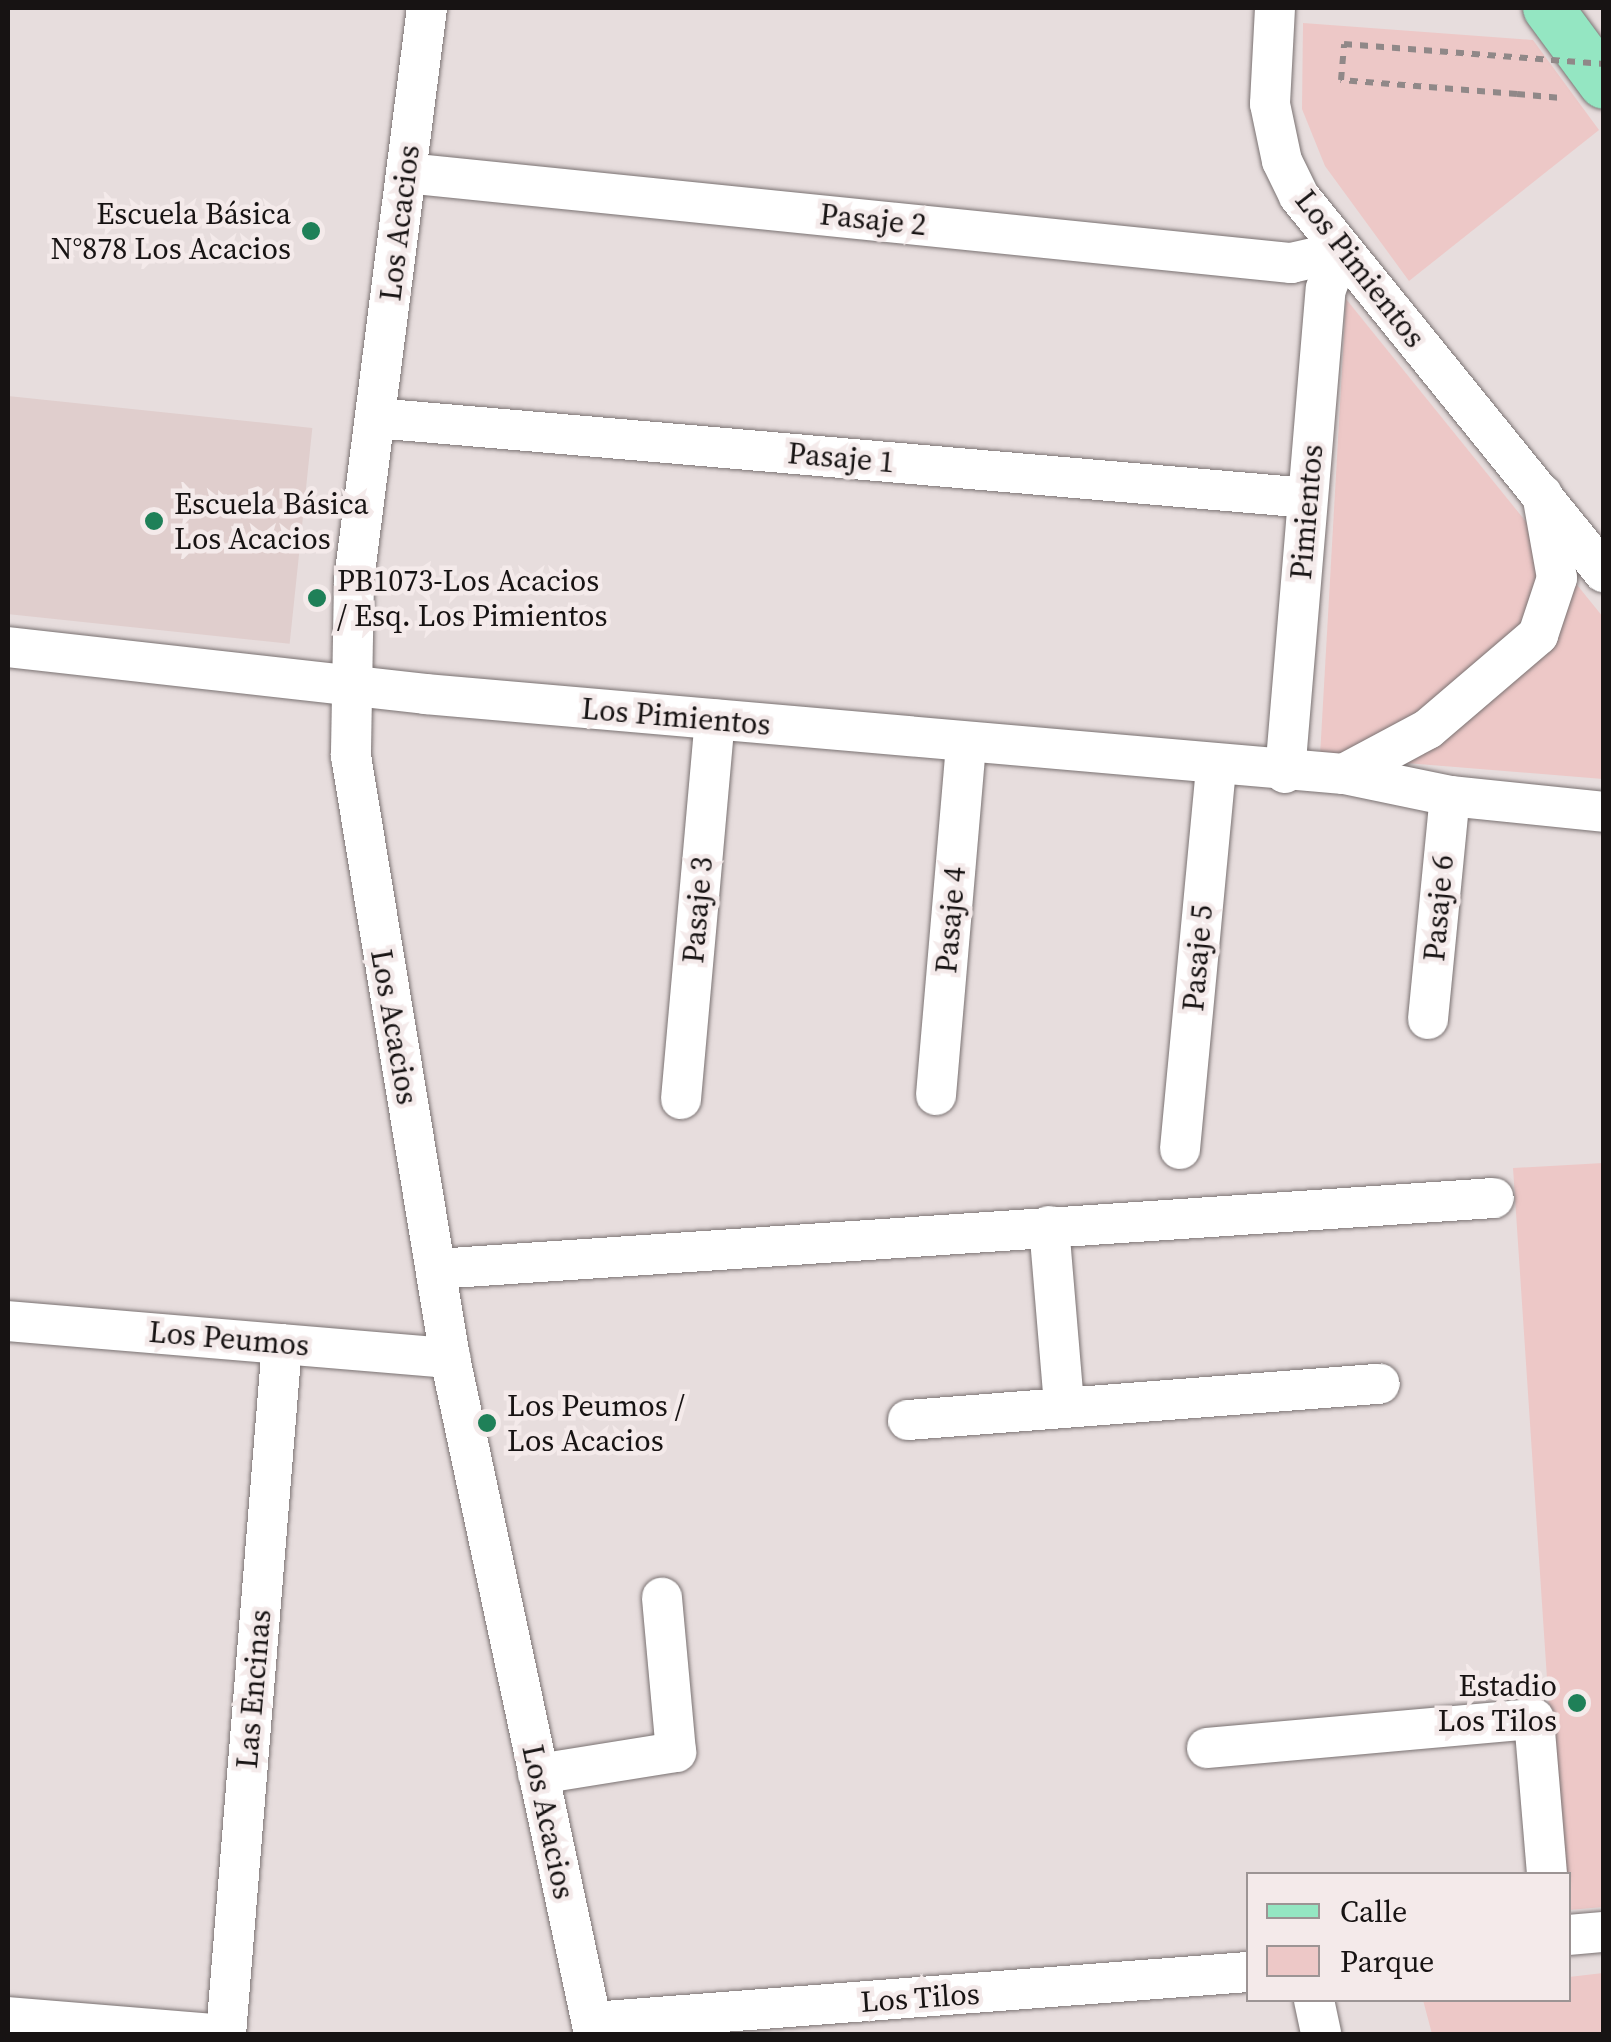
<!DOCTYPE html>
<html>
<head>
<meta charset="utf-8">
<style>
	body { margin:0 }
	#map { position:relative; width:1611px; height:2042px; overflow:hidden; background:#e7dddd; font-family:"Source Serif 4",serif }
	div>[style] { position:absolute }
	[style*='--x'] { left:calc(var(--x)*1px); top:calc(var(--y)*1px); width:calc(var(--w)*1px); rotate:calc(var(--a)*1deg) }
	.built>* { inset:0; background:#e0cecd; transform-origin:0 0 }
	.green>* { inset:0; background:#edc8c7 }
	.path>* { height:6px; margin-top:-3px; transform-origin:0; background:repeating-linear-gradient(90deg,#908888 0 8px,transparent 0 16px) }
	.roads { filter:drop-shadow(0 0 2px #7a7272) drop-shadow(0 0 2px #7a7272) }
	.minor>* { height:40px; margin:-20px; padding:0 20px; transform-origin:20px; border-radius:20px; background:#fff }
	.major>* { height:50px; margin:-25px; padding:0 25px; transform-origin:25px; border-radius:25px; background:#94e6c2 }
	.path-bridge>* { height:6px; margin-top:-3px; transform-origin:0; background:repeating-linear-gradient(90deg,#908888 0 8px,transparent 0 16px) }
	.dots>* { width:28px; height:28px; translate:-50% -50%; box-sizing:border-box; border:5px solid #f4eaea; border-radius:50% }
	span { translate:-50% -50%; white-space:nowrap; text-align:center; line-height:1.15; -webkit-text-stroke:9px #f4eaea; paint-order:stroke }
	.poi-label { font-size:30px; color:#171313 }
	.right { translate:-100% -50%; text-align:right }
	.left { translate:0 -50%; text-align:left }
	.street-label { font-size:30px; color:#171313 }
	.frame { position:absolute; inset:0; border:10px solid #171313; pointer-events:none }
	.legend { position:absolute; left:1246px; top:1872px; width:325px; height:130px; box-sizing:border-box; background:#f4eaea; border:2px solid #9c9494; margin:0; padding:12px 18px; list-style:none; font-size:30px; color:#171313 }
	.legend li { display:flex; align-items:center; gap:20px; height:50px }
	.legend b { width:50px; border:2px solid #9c9494 }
</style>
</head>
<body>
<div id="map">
	<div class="built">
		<div style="left:8px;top:396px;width:306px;height:217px;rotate:6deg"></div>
	</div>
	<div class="green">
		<div style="clip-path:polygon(1303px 23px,1533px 40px,1599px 130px,1409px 281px,1325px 166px,1302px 109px)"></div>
		<div style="clip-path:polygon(1346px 299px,1603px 617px,1603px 779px,1320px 756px)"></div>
		<div style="clip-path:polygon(1603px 1163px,1603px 1907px,1569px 1910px,1568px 1874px,1560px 1874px,1513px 1168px)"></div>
		<div style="clip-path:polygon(1603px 1973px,1603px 2034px,1432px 2034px,1423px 2000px,1568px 2000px,1569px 1977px)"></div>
	</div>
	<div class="path">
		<div style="--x:1517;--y:94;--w:44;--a:5.2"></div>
	</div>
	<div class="roads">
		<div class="minor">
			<div style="--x:427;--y:8;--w:577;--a:97.27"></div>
			<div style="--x:354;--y:580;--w:176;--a:91"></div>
			<div style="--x:351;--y:756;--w:610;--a:80.66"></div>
			<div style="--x:450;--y:1358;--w:691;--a:77.97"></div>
			<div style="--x:1275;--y:8;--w:96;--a:93"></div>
			<div style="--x:1270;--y:104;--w:58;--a:78.1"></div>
			<div style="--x:1282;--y:161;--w:39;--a:64"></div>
			<div style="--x:1299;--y:196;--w:484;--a:51"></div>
			<div style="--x:406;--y:173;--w:890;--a:5.81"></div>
			<div style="--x:1291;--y:263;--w:50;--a:-12.7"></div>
			<div style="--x:375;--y:418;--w:936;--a:4.9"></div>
			<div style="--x:8;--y:647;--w:420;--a:6.4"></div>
			<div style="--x:425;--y:694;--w:922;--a:4.98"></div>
			<div style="--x:1344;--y:774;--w:95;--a:-28.2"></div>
			<div style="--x:1428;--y:729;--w:145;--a:-40.5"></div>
			<div style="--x:1538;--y:635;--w:60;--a:-71.6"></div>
			<div style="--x:1557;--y:578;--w:85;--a:-100.1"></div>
			<div style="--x:1285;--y:773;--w:486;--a:-85.2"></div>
			<div style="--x:1326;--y:289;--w:40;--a:-69"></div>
			<div style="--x:1344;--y:774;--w:108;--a:11.7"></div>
			<div style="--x:1450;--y:796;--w:155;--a:5.9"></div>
			<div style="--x:1428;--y:1019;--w:224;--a:-84.4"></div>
			<div style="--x:936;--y:1095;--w:352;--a:-85.1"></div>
			<div style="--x:681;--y:1099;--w:381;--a:-84.9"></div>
			<div style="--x:1180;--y:1149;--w:384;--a:-84.6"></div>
			<div style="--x:1049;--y:1226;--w:181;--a:85.2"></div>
			<div style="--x:436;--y:1269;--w:1060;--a:-3.84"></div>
			<div style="--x:8;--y:1321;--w:444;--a:4.8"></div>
			<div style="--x:908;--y:1420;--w:473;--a:-4.4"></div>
			<div style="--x:1207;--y:1748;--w:328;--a:-5.1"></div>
			<div style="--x:1534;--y:1719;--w:156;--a:85.2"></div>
			<div style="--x:538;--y:1774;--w:140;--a:-9.1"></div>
			<div style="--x:676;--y:1752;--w:155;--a:-95.2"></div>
			<div style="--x:1568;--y:1935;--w:36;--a:-5"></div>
			<div style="--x:1314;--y:2000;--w:35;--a:78"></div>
			<div style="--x:8;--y:2017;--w:210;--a:4.7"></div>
			<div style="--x:592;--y:2022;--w:658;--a:-4.36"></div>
			<div style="--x:226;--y:2034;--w:692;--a:-85.36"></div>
		</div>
		<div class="major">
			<div style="--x:1548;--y:8;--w:94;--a:53.6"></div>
		</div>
	</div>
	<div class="path-bridge">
		<div style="--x:1517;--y:94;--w:177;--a:-175.5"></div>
		<div style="--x:1341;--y:80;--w:36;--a:-85"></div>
		<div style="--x:1344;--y:44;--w:261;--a:4.4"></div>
	</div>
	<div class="dots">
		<div style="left:311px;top:231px;background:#1f8058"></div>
		<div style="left:154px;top:521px;background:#1f8058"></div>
		<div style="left:317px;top:598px;background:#1f8058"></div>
		<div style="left:487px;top:1423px;background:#1f8058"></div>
		<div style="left:1577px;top:1703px;background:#1f8058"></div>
	</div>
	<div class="poi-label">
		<span class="right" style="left:291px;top:231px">Escuela Básica<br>N°878 Los Acacios</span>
		<span class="left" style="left:174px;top:521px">Escuela Básica<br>Los Acacios</span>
		<span class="left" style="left:337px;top:598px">PB1073-Los Acacios<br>/ Esq. Los Pimientos</span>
		<span class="left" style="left:507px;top:1423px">Los Peumos /<br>Los Acacios</span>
		<span class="right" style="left:1557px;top:1703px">Estadio<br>Los Tilos</span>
	</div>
	<div class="street-label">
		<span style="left:873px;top:220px;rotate:6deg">Pasaje 2</span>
		<span style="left:400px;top:223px;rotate:-83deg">Los Acacios</span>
		<span style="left:1360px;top:269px;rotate:52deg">Los Pimientos</span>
		<span style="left:841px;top:458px;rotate:5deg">Pasaje 1</span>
		<span style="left:1307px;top:512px;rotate:-85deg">Pimientos</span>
		<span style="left:676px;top:717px;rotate:5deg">Los Pimientos</span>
		<span style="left:1439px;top:908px;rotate:-85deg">Pasaje 6</span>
		<span style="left:698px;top:910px;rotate:-85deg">Pasaje 3</span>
		<span style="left:951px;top:920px;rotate:-85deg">Pasaje 4</span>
		<span style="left:1198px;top:958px;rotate:-85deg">Pasaje 5</span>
		<span style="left:394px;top:1027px;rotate:80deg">Los Acacios</span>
		<span style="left:229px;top:1339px;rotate:5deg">Los Peumos</span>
		<span style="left:254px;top:1689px;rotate:-85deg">Las Encinas</span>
		<span style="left:548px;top:1822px;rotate:78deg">Los Acacios</span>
		<span style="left:920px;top:1998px;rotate:-4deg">Los Tilos</span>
	</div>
	<div class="frame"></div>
	<ul class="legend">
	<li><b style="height:12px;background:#94e6c2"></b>Calle</li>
	<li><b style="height:28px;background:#edc8c7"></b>Parque</li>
	</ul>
</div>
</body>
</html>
